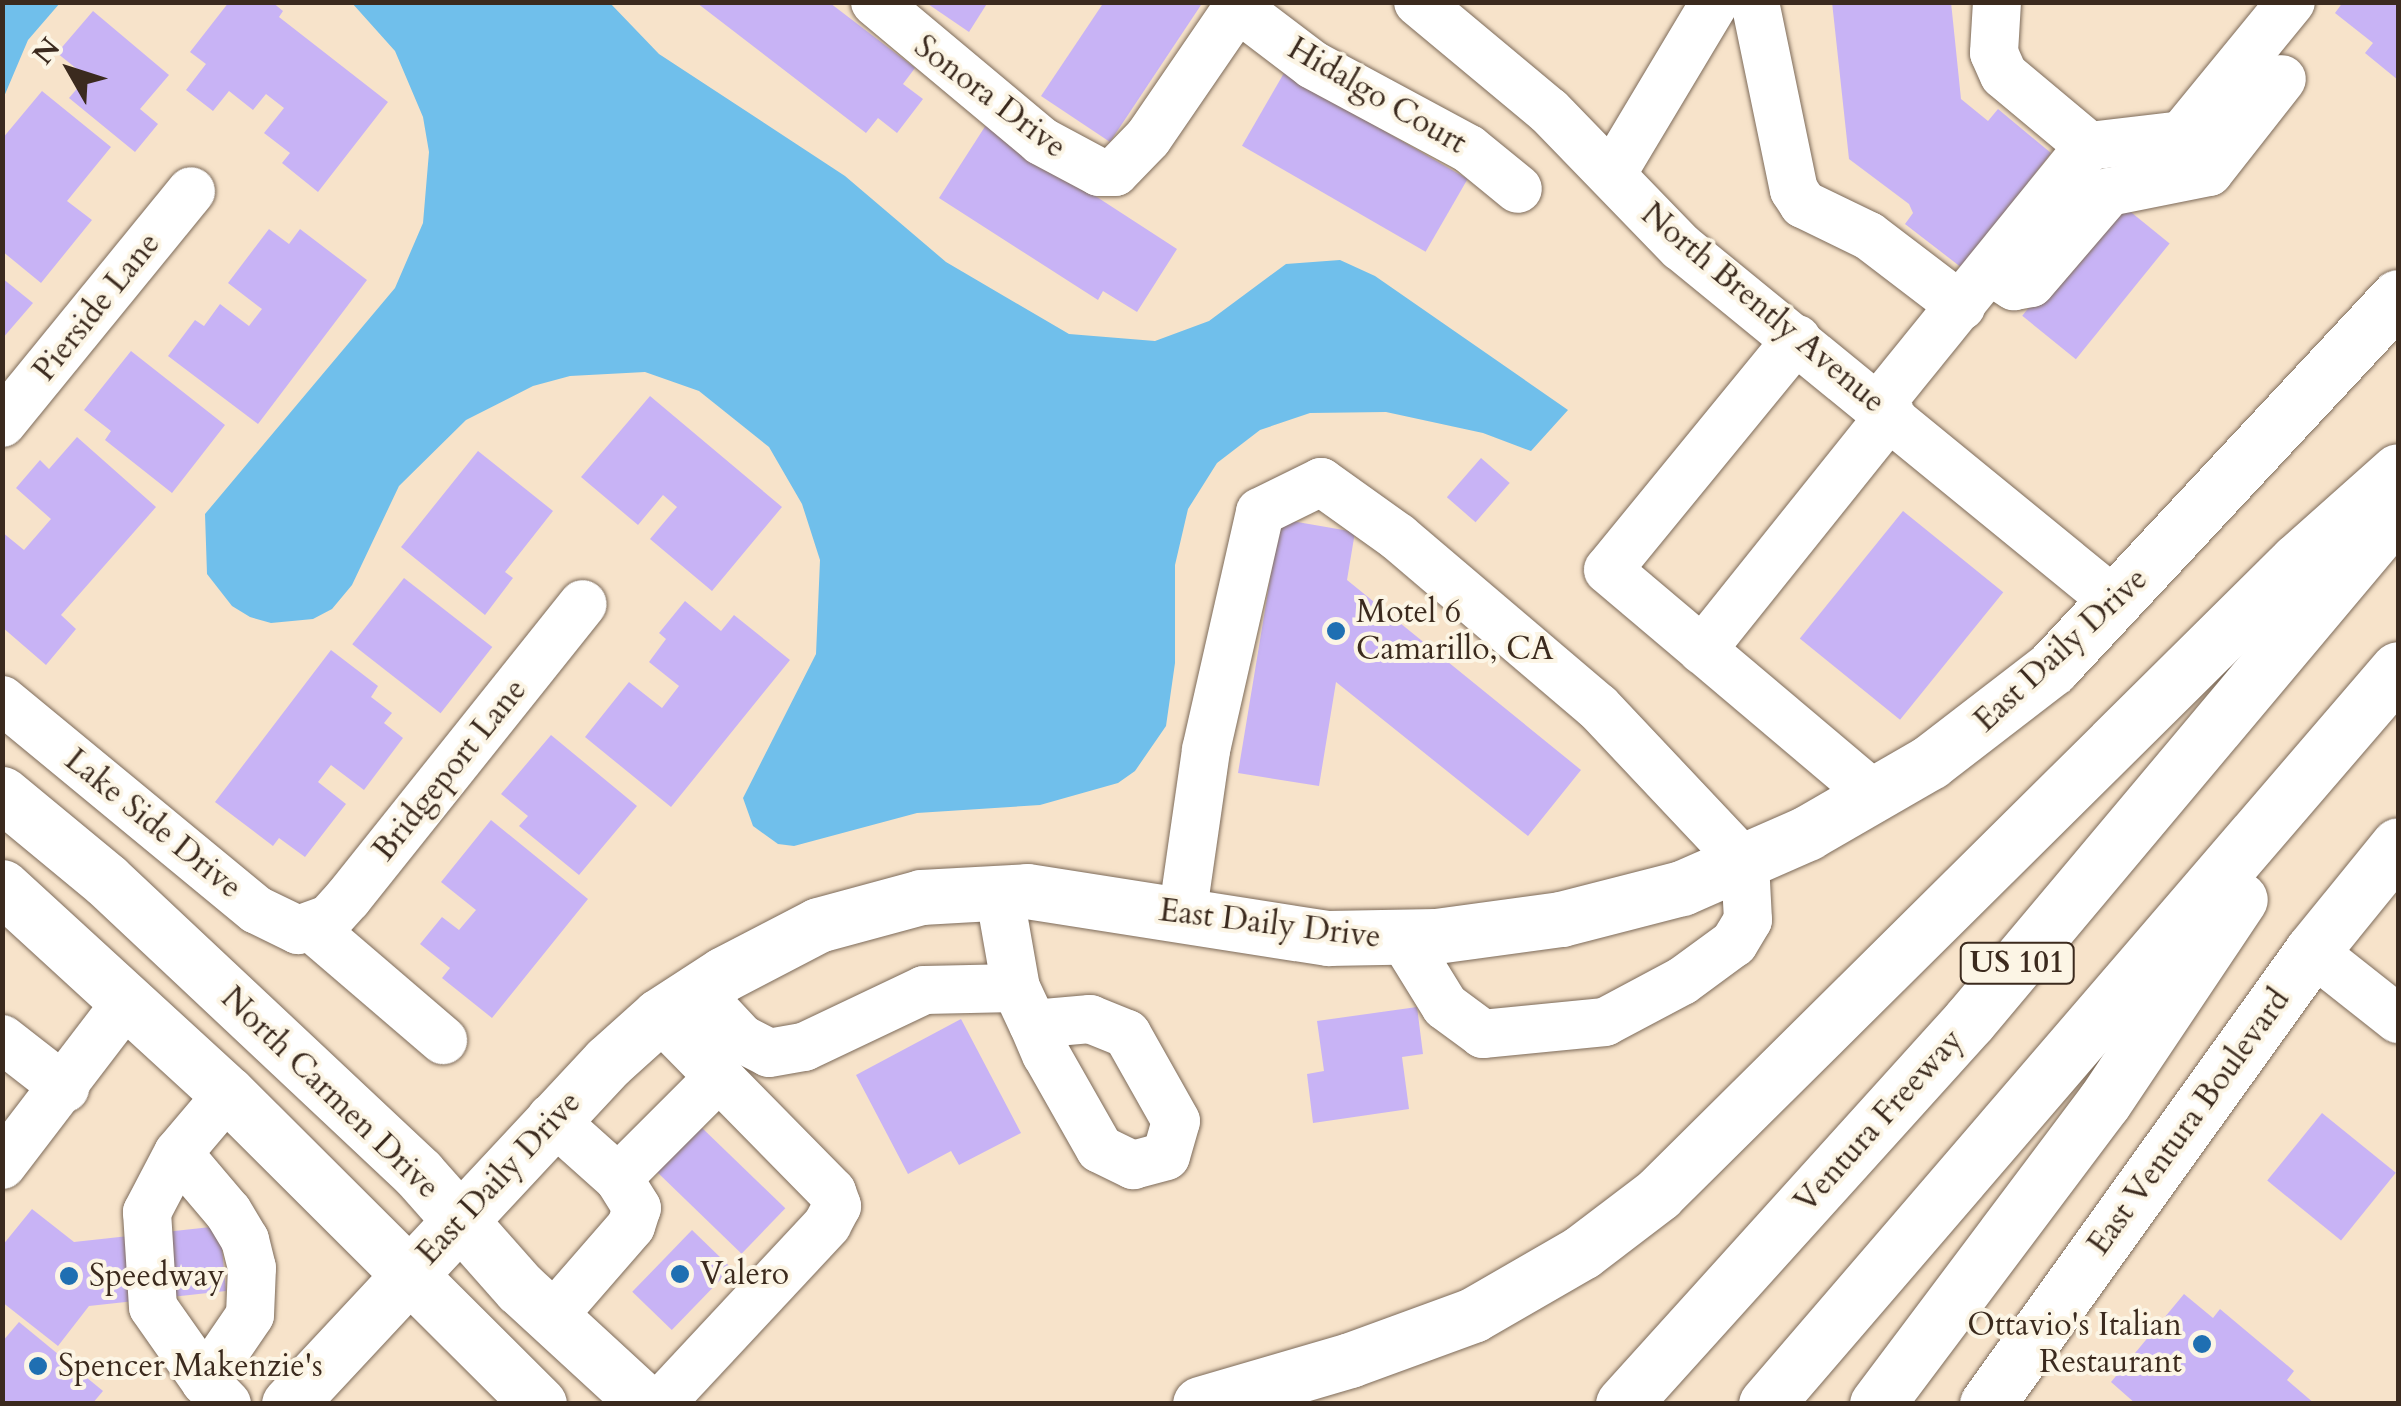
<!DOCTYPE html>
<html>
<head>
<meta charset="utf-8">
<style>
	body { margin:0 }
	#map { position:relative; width:2401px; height:1406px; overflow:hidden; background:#f7e3ca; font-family:Cardo,serif }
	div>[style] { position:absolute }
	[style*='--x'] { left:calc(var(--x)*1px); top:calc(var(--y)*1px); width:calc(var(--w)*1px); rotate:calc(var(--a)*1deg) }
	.water>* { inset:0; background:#70bfeb }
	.building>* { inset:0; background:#c8b3f5; transform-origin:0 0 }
	.roads { filter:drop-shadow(0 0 2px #7d6b5a) drop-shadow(0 0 2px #7d6b5a) }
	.minor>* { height:48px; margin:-24px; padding:0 24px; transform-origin:24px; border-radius:24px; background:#fff }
	.major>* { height:55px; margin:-27.5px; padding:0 27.5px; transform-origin:27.5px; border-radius:27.5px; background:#fff }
	.highway>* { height:55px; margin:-27.5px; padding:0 27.5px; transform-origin:27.5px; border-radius:27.5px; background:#fff }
	.dots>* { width:28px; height:28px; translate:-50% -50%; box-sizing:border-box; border:5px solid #fcf5e5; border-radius:50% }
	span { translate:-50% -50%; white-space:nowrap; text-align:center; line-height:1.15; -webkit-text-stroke:8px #fcf5e5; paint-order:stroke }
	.shield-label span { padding:2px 8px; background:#fcf5e5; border:2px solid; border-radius:8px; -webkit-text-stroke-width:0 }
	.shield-label { font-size:30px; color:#3b2a1e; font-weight:700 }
	.street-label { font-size:32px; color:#3b2a1e }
	.poi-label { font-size:32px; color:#3b2a1e }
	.left { translate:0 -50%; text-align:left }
	.right { translate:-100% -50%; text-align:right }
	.frame { position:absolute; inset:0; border:5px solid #3b2a1e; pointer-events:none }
	.north { position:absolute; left:20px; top:20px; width:100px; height:100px; -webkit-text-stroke:8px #fcf5e5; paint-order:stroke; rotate:309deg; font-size:28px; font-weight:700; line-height:40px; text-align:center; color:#3b2a1e }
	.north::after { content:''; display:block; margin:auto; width:35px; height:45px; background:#3b2a1e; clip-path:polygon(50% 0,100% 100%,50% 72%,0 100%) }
</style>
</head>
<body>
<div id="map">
	<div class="water">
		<div style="clip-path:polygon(3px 2px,60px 3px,28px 40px,3px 99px)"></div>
		<div style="clip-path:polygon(352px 3px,610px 3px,659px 54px,845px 176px,946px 262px,1069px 334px,1155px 341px,1209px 321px,1286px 264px,1340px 260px,1375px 276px,1568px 410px,1531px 451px,1483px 433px,1386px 412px,1310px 413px,1260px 430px,1217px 463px,1188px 509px,1175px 565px,1175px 663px,1166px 726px,1135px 771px,1118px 783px,1040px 805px,917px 813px,794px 846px,778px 844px,753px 826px,743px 798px,816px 654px,820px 560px,802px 504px,769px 447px,699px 391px,645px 372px,570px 376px,533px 386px,466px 420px,399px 486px,352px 585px,332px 609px,313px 619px,271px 623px,250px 617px,232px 606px,207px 574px,205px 514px,395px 288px,423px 223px,429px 152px,423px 117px,395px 51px)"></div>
	</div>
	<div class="building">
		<div style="clip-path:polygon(229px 2px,272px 2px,283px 11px,279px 17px,388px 102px,318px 192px,282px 163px,290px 153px,264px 133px,284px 108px,266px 94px,253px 110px,229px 91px,213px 111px,186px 90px,206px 64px,190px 52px)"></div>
		<div style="clip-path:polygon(925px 2px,988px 2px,969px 32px)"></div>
		<div style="clip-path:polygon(1104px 2px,1203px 2px,1110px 142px,1041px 96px)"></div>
		<div style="clip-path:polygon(1832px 2px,1951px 2px,1961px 99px,1988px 121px,1998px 109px,2051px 153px,1962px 268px,1905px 224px,1913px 213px,1909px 204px,1849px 159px)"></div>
		<div style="clip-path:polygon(2343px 2px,2398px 2px,2398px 80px,2365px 53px,2373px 43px,2335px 13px)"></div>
		<div style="clip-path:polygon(697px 3px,830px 3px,915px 68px,903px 84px,923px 99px,897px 133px,878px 118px,866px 133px)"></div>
		<div style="clip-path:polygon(93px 11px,169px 75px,140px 109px,158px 124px,135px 152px,69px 98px,87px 77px,57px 53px)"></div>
		<div style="left:1284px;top:73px;width:212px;height:84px;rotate:30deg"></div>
		<div style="clip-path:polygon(42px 91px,111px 147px,67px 201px,92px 220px,41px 283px,2px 251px,2px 139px)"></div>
		<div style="clip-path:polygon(986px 125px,1177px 249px,1137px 312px,1103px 291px,1098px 300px,939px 198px)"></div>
		<div style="left:2116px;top:200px;width:69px;height:149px;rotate:39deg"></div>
		<div style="clip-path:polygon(269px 229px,289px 244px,300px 229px,367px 280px,258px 424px,168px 356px,195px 320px,204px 326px,220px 304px,249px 326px,262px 309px,228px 283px)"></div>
		<div style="clip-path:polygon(2px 278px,33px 303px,2px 339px)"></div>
		<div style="clip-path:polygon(131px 351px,225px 425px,172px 493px,105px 440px,111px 431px,84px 410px)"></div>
		<div style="clip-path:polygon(650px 396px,782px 507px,712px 591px,650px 539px,677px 507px,663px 495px,638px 525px,581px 477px)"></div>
		<div style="clip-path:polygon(77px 437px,156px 507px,61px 615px,76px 629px,46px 665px,2px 627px,2px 532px,24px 550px,51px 519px,16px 488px,40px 460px,49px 469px)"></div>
		<div style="clip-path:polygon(478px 451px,553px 511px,505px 572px,513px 578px,485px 615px,401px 547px)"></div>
		<div style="left:1481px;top:458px;width:38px;height:52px;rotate:41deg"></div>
		<div style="left:1903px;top:511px;width:129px;height:164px;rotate:39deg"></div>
		<div style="clip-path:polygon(1280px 519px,1355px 532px,1347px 580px,1581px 770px,1528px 836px,1336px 682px,1319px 786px,1238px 773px)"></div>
		<div style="left:404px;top:578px;width:112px;height:84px;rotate:38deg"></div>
		<div style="clip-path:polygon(685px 601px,721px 631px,734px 615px,790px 660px,671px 807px,585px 737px,629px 682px,662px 708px,679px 686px,649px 662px,666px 639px,659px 633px)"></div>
		<div style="clip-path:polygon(331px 650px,378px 686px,371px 697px,392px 713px,384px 723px,403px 738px,364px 790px,331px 765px,318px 782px,346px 804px,305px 857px,279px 838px,273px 846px,215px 802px)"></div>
		<div style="clip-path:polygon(551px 735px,637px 806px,579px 875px,519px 826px,528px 816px,501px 794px)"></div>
		<div style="clip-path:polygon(491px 820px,588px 899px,492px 1018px,442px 978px,450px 968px,420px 944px,442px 917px,459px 930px,476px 910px,441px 882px)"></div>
		<div style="clip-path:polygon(1417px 1007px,1423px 1054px,1402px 1057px,1409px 1109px,1313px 1123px,1307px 1074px,1324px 1071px,1317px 1021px)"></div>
		<div style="clip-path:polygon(961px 1019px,1021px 1133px,959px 1165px,951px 1151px,908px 1174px,856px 1075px)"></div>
		<div style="left:2322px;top:1113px;width:95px;height:87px;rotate:39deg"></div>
		<div style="left:699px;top:1125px;width:120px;height:63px;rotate:44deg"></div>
		<div style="clip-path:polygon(32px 1209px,74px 1242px,220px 1226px,226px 1291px,89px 1306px,58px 1346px,2px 1302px,2px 1246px)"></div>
		<div style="left:692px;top:1230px;width:55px;height:86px;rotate:44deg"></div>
		<div style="clip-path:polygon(2184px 1294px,2213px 1318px,2220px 1309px,2294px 1371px,2287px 1380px,2315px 1404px,2136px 1404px,2111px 1382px)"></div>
		<div style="clip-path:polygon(19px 1322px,103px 1391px,92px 1404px,2px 1404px,2px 1342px)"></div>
	</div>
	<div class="roads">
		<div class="minor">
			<div style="--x:875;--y:2;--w:217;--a:39.9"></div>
			<div style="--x:1041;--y:141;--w:66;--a:28.1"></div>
			<div style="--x:1099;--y:172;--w:16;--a:0"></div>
			<div style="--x:1115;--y:172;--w:47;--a:-45.9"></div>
			<div style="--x:1148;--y:138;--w:165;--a:-55.6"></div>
			<div style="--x:1418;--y:2;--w:170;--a:39.8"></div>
			<div style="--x:1549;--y:111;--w:190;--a:45.9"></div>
			<div style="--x:1681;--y:247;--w:564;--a:39.25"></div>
			<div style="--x:1755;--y:2;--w:192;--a:78.3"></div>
			<div style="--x:1794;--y:190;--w:17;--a:57"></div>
			<div style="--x:1803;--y:204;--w:73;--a:25.9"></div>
			<div style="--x:1869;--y:236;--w:116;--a:37.3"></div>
			<div style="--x:1997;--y:2;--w:51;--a:93.4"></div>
			<div style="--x:1994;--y:53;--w:24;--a:66"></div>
			<div style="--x:2004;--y:75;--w:111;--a:39.9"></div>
			<div style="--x:1234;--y:5;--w:99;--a:37.2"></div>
			<div style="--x:1313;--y:65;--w:177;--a:28.3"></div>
			<div style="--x:1469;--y:149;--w:63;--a:39.2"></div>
			<div style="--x:1612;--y:174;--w:200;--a:-59.1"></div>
			<div style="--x:1989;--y:270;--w:30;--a:33"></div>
			<div style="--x:2014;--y:286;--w:17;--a:-10"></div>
			<div style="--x:2031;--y:283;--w:120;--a:-49.4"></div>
			<div style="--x:2109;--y:192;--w:102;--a:-11.3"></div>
			<div style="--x:2209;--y:172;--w:118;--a:-51.9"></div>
			<div style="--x:1797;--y:339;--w:298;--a:129.3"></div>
			<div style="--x:1608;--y:570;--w:350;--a:40.2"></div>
			<div style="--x:1879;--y:405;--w:333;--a:-51"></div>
			<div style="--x:2089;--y:146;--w:94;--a:-6.7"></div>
			<div style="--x:2182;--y:135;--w:172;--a:-50.7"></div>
			<div style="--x:2;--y:423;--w:299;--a:-50.8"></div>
			<div style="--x:1702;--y:650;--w:302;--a:-51.3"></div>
			<div style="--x:2;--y:700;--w:330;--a:39.5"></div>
			<div style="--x:257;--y:910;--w:46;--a:26"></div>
			<div style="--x:298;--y:930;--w:33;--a:-20"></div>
			<div style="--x:329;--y:919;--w:28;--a:-48"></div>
			<div style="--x:348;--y:898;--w:376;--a:-51.4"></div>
			<div style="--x:999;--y:892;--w:97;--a:80"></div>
			<div style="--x:1016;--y:988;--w:40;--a:65"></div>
			<div style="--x:1033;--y:1024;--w:33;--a:67"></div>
			<div style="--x:1046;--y:1054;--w:109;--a:60.4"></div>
			<div style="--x:1100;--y:1149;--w:37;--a:26"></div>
			<div style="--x:1133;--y:1165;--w:34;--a:-15"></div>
			<div style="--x:1166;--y:1156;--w:36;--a:-74"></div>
			<div style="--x:1176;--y:1121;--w:100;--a:-119.4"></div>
			<div style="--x:1127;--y:1034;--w:40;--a:-158"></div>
			<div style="--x:1090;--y:1019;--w:57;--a:175"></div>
			<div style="--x:1182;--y:917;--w:169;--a:-81.8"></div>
			<div style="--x:1206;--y:750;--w:244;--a:-77.2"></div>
			<div style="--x:1260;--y:512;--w:68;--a:-26.2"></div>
			<div style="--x:1321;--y:482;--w:95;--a:35.5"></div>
			<div style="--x:1398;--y:537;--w:262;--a:40.4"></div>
			<div style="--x:1598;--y:707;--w:214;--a:46.7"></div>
			<div style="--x:1745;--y:863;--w:57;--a:87"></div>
			<div style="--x:1748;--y:920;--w:27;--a:121"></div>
			<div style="--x:1734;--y:943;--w:64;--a:143.8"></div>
			<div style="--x:1682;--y:981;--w:87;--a:152"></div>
			<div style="--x:1605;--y:1022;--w:123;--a:174.4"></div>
			<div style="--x:1483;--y:1034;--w:47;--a:-143.6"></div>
			<div style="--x:1445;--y:1006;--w:80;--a:-121.7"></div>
			<div style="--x:311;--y:927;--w:174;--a:40.6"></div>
			<div style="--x:2312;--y:951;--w:110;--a:38.3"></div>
			<div style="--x:697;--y:991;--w:66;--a:46.8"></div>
			<div style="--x:742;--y:1039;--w:30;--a:27"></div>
			<div style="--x:769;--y:1053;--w:36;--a:-10"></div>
			<div style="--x:804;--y:1047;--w:133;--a:-25.4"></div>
			<div style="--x:924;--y:990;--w:92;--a:-1.2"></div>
			<div style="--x:659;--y:1016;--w:247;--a:45.5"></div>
			<div style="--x:832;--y:1192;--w:15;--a:70"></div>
			<div style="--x:837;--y:1206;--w:21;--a:118"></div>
			<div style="--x:827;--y:1225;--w:245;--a:133"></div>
			<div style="--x:2;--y:1039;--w:80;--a:37.9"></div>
			<div style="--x:551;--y:1118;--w:90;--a:41.8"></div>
			<div style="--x:618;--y:1178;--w:143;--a:-45"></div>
			<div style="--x:178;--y:1153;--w:67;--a:117.7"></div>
			<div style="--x:147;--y:1212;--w:95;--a:86.4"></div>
			<div style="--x:153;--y:1307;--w:90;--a:54.9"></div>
			<div style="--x:2;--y:1165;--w:208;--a:-52.6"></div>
			<div style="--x:551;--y:1318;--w:122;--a:-49"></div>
			<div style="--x:631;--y:1226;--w:19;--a:-72"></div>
			<div style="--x:637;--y:1208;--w:36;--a:-122"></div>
			<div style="--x:227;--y:1404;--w:32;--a:-134"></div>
			<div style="--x:205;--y:1381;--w:80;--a:-55.7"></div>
			<div style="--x:250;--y:1315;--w:47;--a:-87.6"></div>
			<div style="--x:252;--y:1268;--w:29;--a:-104"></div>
			<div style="--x:245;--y:1240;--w:33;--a:-121"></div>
			<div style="--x:228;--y:1212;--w:77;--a:-130.3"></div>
			<div style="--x:178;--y:1153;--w:77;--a:-49.7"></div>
		</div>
		<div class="major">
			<div style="--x:2;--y:794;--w:135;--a:39.6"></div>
			<div style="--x:106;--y:880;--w:429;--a:43.2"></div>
			<div style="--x:419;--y:1174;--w:152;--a:48.5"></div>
			<div style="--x:520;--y:1288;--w:171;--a:42.6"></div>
			<div style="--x:2;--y:887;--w:306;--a:42.5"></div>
			<div style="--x:228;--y:1094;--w:439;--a:44.9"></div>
			<div style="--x:289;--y:1404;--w:468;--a:-47"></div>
			<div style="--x:608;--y:1062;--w:69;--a:-42"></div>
			<div style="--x:659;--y:1016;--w:77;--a:-32.9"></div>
			<div style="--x:724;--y:974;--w:106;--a:-27.5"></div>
			<div style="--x:818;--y:925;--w:107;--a:-15.2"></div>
			<div style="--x:921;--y:897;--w:106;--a:-3.2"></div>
			<div style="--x:1027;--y:891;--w:305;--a:8.9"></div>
			<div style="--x:1328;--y:938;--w:108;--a:-1.1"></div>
			<div style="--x:1436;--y:936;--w:126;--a:-7.7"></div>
			<div style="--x:1561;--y:919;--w:125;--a:-14.4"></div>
			<div style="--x:1682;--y:888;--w:137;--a:-23.7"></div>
			<div style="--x:1807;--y:833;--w:142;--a:-30"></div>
			<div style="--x:1930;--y:762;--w:154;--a:-37.6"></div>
			<div style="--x:2052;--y:668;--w:507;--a:-47"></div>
			<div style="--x:1987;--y:1404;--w:558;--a:-54.34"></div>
			<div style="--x:2312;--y:951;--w:136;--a:-50.9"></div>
		</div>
		<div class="highway">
			<div style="--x:1200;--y:1404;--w:156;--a:-16.3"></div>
			<div style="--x:1350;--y:1360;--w:131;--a:-20.1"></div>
			<div style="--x:1473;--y:1315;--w:126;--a:-30"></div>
			<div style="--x:1582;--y:1252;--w:96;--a:-37.3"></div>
			<div style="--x:1658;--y:1194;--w:899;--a:-44.73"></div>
			<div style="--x:2297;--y:561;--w:135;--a:-41.7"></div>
			<div style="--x:1623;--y:1404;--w:516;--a:-47.91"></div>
			<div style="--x:1969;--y:1021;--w:667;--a:-49.99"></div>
			<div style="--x:1766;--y:1404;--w:969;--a:-49.31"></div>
			<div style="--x:1877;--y:1404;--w:378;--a:-53.1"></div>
			<div style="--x:2104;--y:1102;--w:244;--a:-56.2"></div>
		</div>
	</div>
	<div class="dots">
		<div style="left:1336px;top:631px;background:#1f6fb2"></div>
		<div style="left:680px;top:1274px;background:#1f6fb2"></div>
		<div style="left:69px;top:1276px;background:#1f6fb2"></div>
		<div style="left:2202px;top:1344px;background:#1f6fb2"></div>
		<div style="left:38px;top:1366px;background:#1f6fb2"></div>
	</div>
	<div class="shield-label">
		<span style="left:2017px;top:963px">US 101</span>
	</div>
	<div class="street-label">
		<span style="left:1377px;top:96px;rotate:30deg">Hidalgo Court</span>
		<span style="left:990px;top:97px;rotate:37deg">Sonora Drive</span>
		<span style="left:97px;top:307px;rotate:-51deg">Pierside Lane</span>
		<span style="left:1763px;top:308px;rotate:40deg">North Brently Avenue</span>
		<span style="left:2061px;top:650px;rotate:-43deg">East Daily Drive</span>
		<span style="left:450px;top:770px;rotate:-51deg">Bridgeport Lane</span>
		<span style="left:153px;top:824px;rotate:39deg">Lake Side Drive</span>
		<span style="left:1270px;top:924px;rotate:7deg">East Daily Drive</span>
		<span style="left:330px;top:1093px;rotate:44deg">North Carmen Drive</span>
		<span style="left:1879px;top:1121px;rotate:-48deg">Ventura Freeway</span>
		<span style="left:2189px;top:1122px;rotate:-54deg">East Ventura Boulevard</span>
		<span style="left:499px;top:1178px;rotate:-47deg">East Daily Drive</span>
	</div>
	<div class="poi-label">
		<span class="left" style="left:1356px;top:631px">Motel 6<br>Camarillo, CA</span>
		<span class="left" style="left:700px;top:1274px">Valero</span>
		<span class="left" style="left:89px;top:1276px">Speedway</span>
		<span class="right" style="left:2182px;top:1344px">Ottavio's Italian<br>Restaurant</span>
		<span class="left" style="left:58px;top:1366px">Spencer Makenzie's</span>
	</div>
	<div class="frame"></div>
	<div class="north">N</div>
</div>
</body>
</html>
